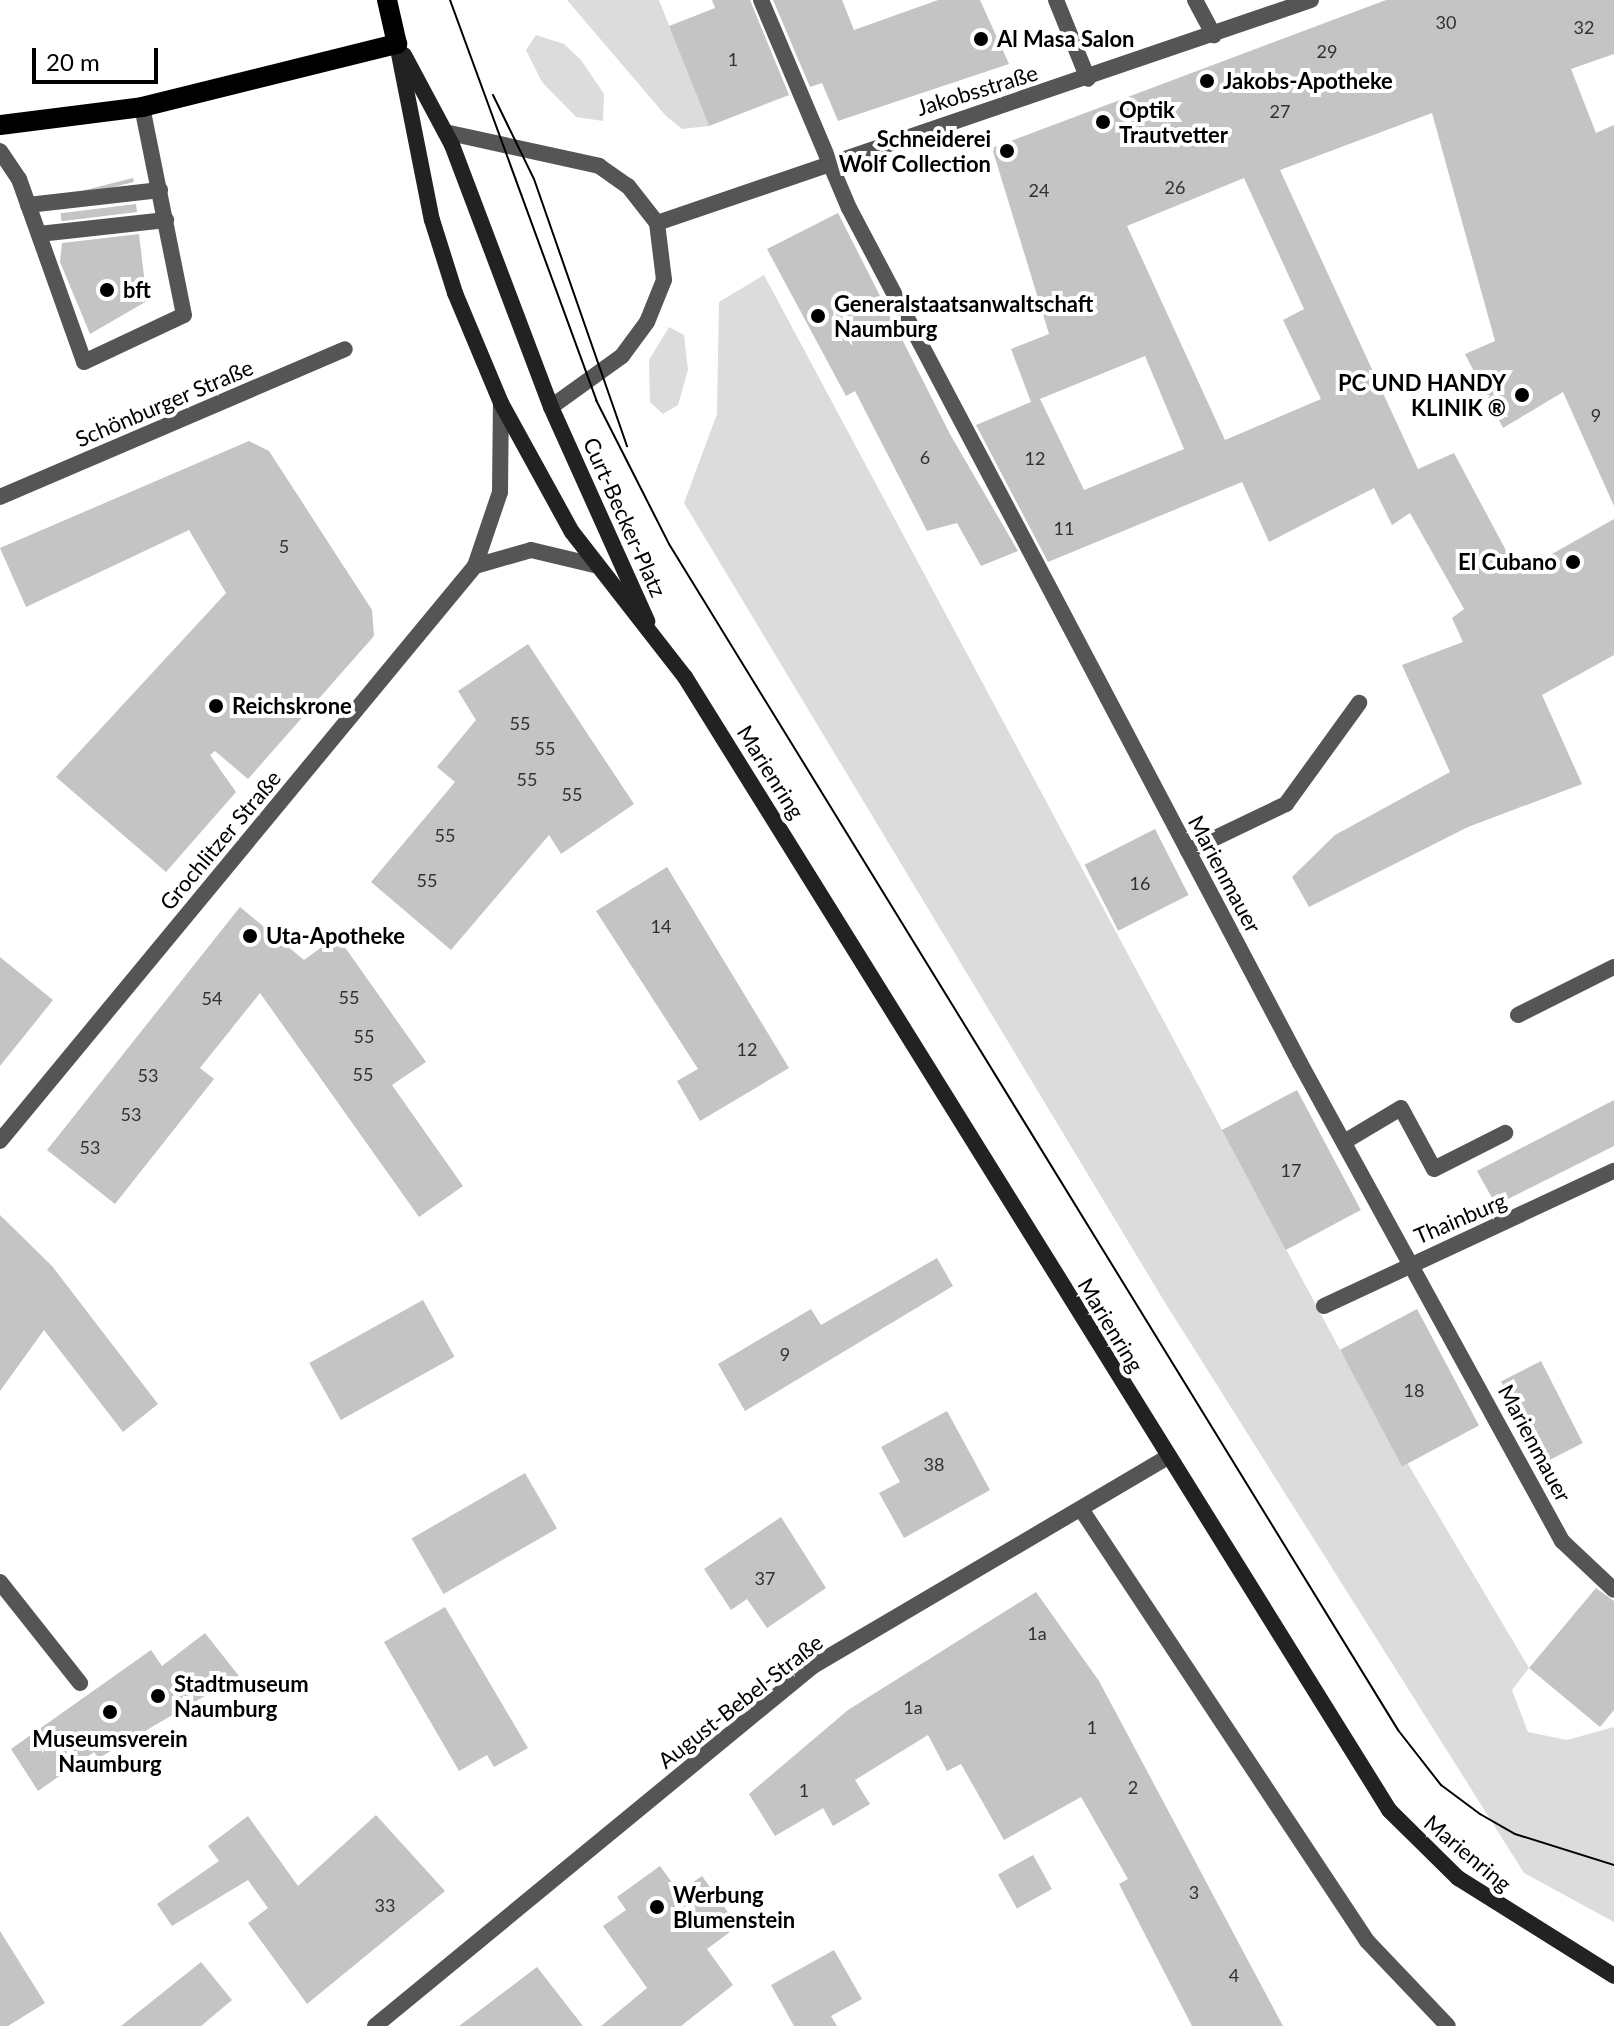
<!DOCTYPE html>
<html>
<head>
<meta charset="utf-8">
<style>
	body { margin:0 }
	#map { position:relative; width:1614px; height:2026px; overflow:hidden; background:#fff; font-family:Lato,sans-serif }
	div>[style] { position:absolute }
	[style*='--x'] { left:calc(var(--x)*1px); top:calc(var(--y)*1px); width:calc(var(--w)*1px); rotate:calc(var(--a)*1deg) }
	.green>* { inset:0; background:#dcdcdc }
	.building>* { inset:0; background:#c4c4c4; transform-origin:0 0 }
	.service>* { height:16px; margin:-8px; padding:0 8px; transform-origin:8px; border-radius:8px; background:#555 }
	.pedestrian>* { height:16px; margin:-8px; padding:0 8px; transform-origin:8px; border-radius:8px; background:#555 }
	.minor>* { height:16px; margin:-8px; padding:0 8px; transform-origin:8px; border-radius:8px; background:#555 }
	.secondary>* { height:16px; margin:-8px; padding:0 8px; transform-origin:8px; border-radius:8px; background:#222 }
	.primary>* { height:20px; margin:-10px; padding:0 10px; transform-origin:10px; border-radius:10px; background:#000 }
	.tram>* { height:2px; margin:-1px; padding:0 1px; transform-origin:1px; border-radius:1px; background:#000 }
	.dots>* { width:22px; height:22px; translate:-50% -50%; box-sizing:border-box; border:4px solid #fff; border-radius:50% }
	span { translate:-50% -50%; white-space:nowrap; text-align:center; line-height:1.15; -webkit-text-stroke:8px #fff; paint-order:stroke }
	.number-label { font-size:18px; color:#313131 }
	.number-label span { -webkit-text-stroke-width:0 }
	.poi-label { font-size:22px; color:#000; font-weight:700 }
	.left { translate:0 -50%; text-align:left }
	.right { translate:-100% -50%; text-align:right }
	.street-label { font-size:22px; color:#000 }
	.scale { position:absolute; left:32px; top:48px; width:126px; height:36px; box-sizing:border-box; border:4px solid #000; border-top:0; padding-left:10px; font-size:24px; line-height:28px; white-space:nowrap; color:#000; -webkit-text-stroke:6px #fff; paint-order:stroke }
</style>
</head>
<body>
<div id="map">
	<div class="green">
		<div style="clip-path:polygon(567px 0,659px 0,709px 126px,682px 129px,666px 116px)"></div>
		<div style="clip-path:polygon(536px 35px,564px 44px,581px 60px,604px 94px,603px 121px,576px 117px,542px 82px,526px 50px)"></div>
		<div style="clip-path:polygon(764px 275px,1339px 1348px,1529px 1668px,1512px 1690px,1528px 1732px,1567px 1740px,1614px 1727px,1614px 1922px,1524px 1873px,1164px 1301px,684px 503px,717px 414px,719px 302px)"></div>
		<div style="clip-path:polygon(669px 327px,684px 335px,688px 370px,678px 405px,663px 414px,650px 402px,649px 360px)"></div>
	</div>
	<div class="building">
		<div style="clip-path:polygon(712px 0,750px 0,789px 95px,709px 126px,669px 26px,715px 8px)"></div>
		<div style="clip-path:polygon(773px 0,842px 0,854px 30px,938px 0,980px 0,1009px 64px,838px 121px,822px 83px,810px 87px)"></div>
		<div style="clip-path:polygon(evenodd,1386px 0,1614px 0,1614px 54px,1571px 69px,1596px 133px,1614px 125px,1614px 506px,1563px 392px,1503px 428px,1465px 354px,1495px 341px,1432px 113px,1280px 170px,1418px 469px,1454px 453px,1518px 573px,1614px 519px,1614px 655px,1542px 695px,1582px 784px,1468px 827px,1309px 907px,1292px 877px,1335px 835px,1450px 772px,1402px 665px,1463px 642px,1452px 618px,1464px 609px,1410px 513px,1392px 525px,1374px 488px,1269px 542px,1242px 482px,1048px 562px,976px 425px,1031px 402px,1011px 349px,1049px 334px,992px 148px,1386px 0,1244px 178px,1304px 309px,1283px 320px,1321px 399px,1225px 440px,1127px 226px,1244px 178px,1386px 0,1145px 356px,1184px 449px,1084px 490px,1040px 399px,1145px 356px)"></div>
		<div style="left:133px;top:178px;width:4px;height:74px;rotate:76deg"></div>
		<div style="left:136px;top:204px;width:8px;height:76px;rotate:83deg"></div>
		<div style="clip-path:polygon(838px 213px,951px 436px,1018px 551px,981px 566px,957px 523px,927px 531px,855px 391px,846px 396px,767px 249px)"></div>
		<div style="clip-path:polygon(139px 234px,147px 301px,90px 334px,60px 262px,62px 243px)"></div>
		<div style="clip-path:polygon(249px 441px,269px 451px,372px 610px,374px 636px,248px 779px,215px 751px,210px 755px,236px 792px,166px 872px,56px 777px,226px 593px,189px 530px,26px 607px,0 548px)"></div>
		<div style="clip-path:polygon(528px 644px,634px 804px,561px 854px,549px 835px,451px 950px,371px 882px,455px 782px,437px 767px,476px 720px,458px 691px)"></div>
		<div style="left:1155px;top:829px;width:74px;height:79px;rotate:63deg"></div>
		<div style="clip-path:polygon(667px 867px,789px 1068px,700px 1121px,677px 1081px,698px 1069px,596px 911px)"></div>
		<div style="clip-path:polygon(240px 907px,304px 960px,337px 936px,426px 1062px,392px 1085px,463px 1186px,419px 1217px,260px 993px,200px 1068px,214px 1079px,115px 1204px,47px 1150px)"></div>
		<div style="clip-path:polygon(0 957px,53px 1000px,0 1066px)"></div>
		<div style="left:1297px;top:1090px;width:136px;height:85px;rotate:62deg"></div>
		<div style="clip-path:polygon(1614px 1100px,1614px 1146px,1496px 1205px,1477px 1171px)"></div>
		<div style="clip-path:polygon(0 1215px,52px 1266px,158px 1404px,123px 1432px,44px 1330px,0 1391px)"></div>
		<div style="clip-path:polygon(937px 1258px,953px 1286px,745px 1411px,718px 1364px,811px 1309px,821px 1325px)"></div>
		<div style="left:423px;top:1300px;width:65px;height:130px;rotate:61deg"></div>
		<div style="left:1417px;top:1309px;width:132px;height:87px;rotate:62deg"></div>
		<div style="left:1541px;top:1361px;width:92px;height:45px;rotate:63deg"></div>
		<div style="clip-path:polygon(947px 1411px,990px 1490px,904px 1538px,879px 1493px,900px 1482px,881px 1447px)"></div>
		<div style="left:525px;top:1473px;width:64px;height:131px;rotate:60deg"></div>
		<div style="clip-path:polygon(781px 1517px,826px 1588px,767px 1628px,747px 1599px,731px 1610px,704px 1569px)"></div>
		<div style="clip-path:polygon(1596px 1588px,1614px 1601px,1614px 1710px,1600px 1727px,1529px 1668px)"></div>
		<div style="clip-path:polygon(1036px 1592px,1099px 1681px,1283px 2026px,1192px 2026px,1119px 1884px,1128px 1879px,1081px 1797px,1004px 1840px,961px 1764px,947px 1771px,928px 1735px,855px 1780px,870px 1804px,833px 1826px,823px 1808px,775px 1836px,749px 1794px,848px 1710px)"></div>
		<div style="clip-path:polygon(445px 1607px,528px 1748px,494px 1767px,487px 1755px,459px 1771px,384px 1642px)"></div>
		<div style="clip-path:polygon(205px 1633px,239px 1676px,99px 1758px,94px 1752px,38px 1791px,11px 1749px,151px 1650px,162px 1666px)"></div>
		<div style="clip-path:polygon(376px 1815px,445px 1891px,307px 2004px,248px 1923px,268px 1908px,248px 1880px,172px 1926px,157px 1904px,219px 1861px,208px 1846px,248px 1816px,298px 1886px)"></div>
		<div style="left:1033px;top:1855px;width:39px;height:40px;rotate:61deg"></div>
		<div style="clip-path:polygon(660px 1866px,679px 1892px,702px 1876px,738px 1926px,707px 1949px,733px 1985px,681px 2026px,601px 2026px,647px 1988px,603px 1926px,626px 1910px,617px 1897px)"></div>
		<div style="clip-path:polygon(0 1931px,45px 2003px,8px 2026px,0 2026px)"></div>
		<div style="clip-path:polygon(834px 1950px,862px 1999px,831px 2016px,837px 2026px,794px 2026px,771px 1985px)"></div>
		<div style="clip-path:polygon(201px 1962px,232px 2000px,201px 2026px,121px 2026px)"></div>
		<div style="clip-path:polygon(537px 1967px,583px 2026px,459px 2026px)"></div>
	</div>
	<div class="service">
		<div style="--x:0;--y:151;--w:34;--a:56"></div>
		<div style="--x:19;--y:179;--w:194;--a:70.4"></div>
		<div style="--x:84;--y:362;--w:110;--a:-25.2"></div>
		<div style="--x:184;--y:315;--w:212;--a:-101.4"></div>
		<div style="--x:28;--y:205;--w:133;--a:-6.5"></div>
		<div style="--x:39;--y:234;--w:128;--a:-6.3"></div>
		<div style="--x:1188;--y:851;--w:109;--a:-25.6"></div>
		<div style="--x:1286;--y:804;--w:125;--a:-54.1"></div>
		<div style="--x:1518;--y:1015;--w:107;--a:-26.6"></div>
		<div style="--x:1344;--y:1142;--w:66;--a:-30.8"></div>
		<div style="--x:1401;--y:1108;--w:69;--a:61.6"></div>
		<div style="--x:1434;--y:1169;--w:80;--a:-26.9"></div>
		<div style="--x:0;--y:1582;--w:129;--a:51.6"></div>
	</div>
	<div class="pedestrian">
		<div style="--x:1056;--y:0;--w:85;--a:67.9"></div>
		<div style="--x:1195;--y:0;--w:40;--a:62"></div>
		<div style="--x:445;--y:132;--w:158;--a:12.4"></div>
		<div style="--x:599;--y:166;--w:35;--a:35"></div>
		<div style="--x:628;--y:186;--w:47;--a:51.9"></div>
		<div style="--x:657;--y:223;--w:57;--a:83"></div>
		<div style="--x:664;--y:280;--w:45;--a:112"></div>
		<div style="--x:647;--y:322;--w:42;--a:126.3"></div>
		<div style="--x:622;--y:356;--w:87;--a:144.3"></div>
		<div style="--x:657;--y:223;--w:691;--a:-18.83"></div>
	</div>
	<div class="minor">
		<div style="--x:761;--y:0;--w:226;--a:67.1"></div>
		<div style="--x:849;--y:208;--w:967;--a:62.19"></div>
		<div style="--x:1300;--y:1063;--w:545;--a:61.27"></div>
		<div style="--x:1562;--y:1541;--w:71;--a:43.3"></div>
		<div style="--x:0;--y:497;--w:375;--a:-23.2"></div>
		<div style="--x:475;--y:566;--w:58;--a:-15.9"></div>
		<div style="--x:531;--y:550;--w:65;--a:13.4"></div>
		<div style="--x:0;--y:1141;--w:746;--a:-50.44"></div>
		<div style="--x:475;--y:566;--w:78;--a:-71.3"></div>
		<div style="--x:500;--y:492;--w:89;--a:-89.4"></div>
		<div style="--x:1324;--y:1306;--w:320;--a:-25"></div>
		<div style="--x:1081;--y:1509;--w:518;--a:56.49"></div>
		<div style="--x:1367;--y:1941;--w:117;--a:46.4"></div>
		<div style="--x:375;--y:2026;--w:567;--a:-39.42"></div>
		<div style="--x:813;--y:1666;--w:410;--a:-30.5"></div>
	</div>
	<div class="secondary">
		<div style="--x:397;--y:44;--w:179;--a:78.8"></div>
		<div style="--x:432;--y:220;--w:77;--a:72.5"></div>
		<div style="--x:455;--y:293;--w:119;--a:67.3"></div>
		<div style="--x:501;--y:403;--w:147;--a:61.2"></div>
		<div style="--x:572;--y:532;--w:184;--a:52.1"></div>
		<div style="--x:685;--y:677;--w:1334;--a:58.14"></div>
		<div style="--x:1389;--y:1810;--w:97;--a:44.6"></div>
		<div style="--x:1458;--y:1878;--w:184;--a:32.1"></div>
		<div style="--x:404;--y:55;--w:102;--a:61.9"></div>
		<div style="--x:452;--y:145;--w:280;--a:69.3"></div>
		<div style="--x:551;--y:407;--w:235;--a:65.8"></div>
	</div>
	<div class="primary">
		<div style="--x:0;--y:125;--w:143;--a:-7.2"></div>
		<div style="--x:142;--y:107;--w:263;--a:-13.9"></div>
		<div style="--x:397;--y:44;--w:45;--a:-102.8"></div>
	</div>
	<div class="tram">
		<div style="--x:450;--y:0;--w:426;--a:69.9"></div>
		<div style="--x:596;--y:400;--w:161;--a:63.1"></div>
		<div style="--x:669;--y:544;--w:1392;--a:58.42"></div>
		<div style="--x:1398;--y:1730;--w:70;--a:52"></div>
		<div style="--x:1441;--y:1785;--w:49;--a:36.6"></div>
		<div style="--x:1480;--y:1814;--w:40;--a:29.7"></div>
		<div style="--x:1515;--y:1834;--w:104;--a:17.4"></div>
		<div style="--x:493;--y:95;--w:93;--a:64"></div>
		<div style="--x:534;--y:179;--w:283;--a:70.8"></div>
	</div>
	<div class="dots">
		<div style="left:981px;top:39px;background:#000"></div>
		<div style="left:1207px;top:81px;background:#000"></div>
		<div style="left:1103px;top:122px;background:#000"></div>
		<div style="left:1007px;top:151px;background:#000"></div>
		<div style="left:107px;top:290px;background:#000"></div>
		<div style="left:818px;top:316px;background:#000"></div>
		<div style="left:1522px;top:395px;background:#000"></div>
		<div style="left:1573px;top:562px;background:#000"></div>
		<div style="left:216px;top:706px;background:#000"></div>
		<div style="left:250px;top:936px;background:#000"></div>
		<div style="left:158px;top:1696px;background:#000"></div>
		<div style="left:110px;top:1712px;background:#000"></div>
		<div style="left:657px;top:1907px;background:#000"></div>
	</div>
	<div class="number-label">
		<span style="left:1446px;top:22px">30</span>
		<span style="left:1584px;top:27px">32</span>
		<span style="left:1327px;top:51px">29</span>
		<span style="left:733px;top:59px">1</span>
		<span style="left:1280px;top:111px">27</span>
		<span style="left:1175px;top:187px">26</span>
		<span style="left:1039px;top:190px">24</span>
		<span style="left:1596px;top:415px">9</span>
		<span style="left:925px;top:457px">6</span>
		<span style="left:1035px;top:458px">12</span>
		<span style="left:1064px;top:528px">11</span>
		<span style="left:284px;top:546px">5</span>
		<span style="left:520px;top:723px">55</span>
		<span style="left:545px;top:748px">55</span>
		<span style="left:527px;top:779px">55</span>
		<span style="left:572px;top:794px">55</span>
		<span style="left:445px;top:835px">55</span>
		<span style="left:427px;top:880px">55</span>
		<span style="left:1140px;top:883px">16</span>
		<span style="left:661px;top:926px">14</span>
		<span style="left:349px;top:997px">55</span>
		<span style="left:212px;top:998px">54</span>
		<span style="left:364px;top:1036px">55</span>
		<span style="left:747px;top:1049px">12</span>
		<span style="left:363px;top:1074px">55</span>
		<span style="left:148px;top:1075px">53</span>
		<span style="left:131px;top:1114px">53</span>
		<span style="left:90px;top:1147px">53</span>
		<span style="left:1291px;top:1170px">17</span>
		<span style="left:785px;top:1354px">9</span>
		<span style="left:1414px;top:1390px">18</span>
		<span style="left:934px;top:1464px">38</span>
		<span style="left:765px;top:1578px">37</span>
		<span style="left:1037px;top:1633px">1a</span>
		<span style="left:913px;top:1707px">1a</span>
		<span style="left:1092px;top:1727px">1</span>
		<span style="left:1133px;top:1787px">2</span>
		<span style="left:804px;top:1790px">1</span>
		<span style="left:1194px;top:1892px">3</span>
		<span style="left:385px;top:1905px">33</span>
		<span style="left:1234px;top:1975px">4</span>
	</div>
	<div class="poi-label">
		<span class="left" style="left:997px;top:39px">Al Masa Salon</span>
		<span class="left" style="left:1223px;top:81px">Jakobs-Apotheke</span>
		<span class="left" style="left:1119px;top:122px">Optik<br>Trautvetter</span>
		<span class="right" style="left:991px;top:151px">Schneiderei<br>Wolf Collection</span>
		<span class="left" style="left:123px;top:290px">bft</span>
		<span class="left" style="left:834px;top:316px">Generalstaatsanwaltschaft<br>Naumburg</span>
		<span class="right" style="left:1506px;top:395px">PC UND HANDY<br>KLINIK ®</span>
		<span class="right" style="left:1557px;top:562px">El Cubano</span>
		<span class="left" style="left:232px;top:706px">Reichskrone</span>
		<span class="left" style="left:266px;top:936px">Uta-Apotheke</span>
		<span class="left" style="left:174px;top:1696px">Stadtmuseum<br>Naumburg</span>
		<span style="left:110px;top:1751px">Museumsverein<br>Naumburg</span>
		<span class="left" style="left:673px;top:1907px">Werbung<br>Blumenstein</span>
	</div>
	<div class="street-label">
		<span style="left:977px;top:90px;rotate:-17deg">Jakobsstraße</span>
		<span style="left:164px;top:403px;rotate:-23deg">Schönburger Straße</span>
		<span style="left:625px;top:517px;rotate:66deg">Curt-Becker-Platz</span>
		<span style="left:771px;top:772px;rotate:58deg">Marienring</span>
		<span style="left:220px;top:840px;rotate:-50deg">Grochlitzer Straße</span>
		<span style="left:1225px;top:874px;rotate:62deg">Marienmauer</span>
		<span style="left:1460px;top:1218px;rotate:-23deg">Thainburg</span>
		<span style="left:1111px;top:1325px;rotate:59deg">Marienring</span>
		<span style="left:1535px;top:1443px;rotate:62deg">Marienmauer</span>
		<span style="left:740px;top:1701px;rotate:-38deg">August-Bebel-Straße</span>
		<span style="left:1468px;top:1853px;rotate:40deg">Marienring</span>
	</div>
	<div class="scale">20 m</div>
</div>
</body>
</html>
